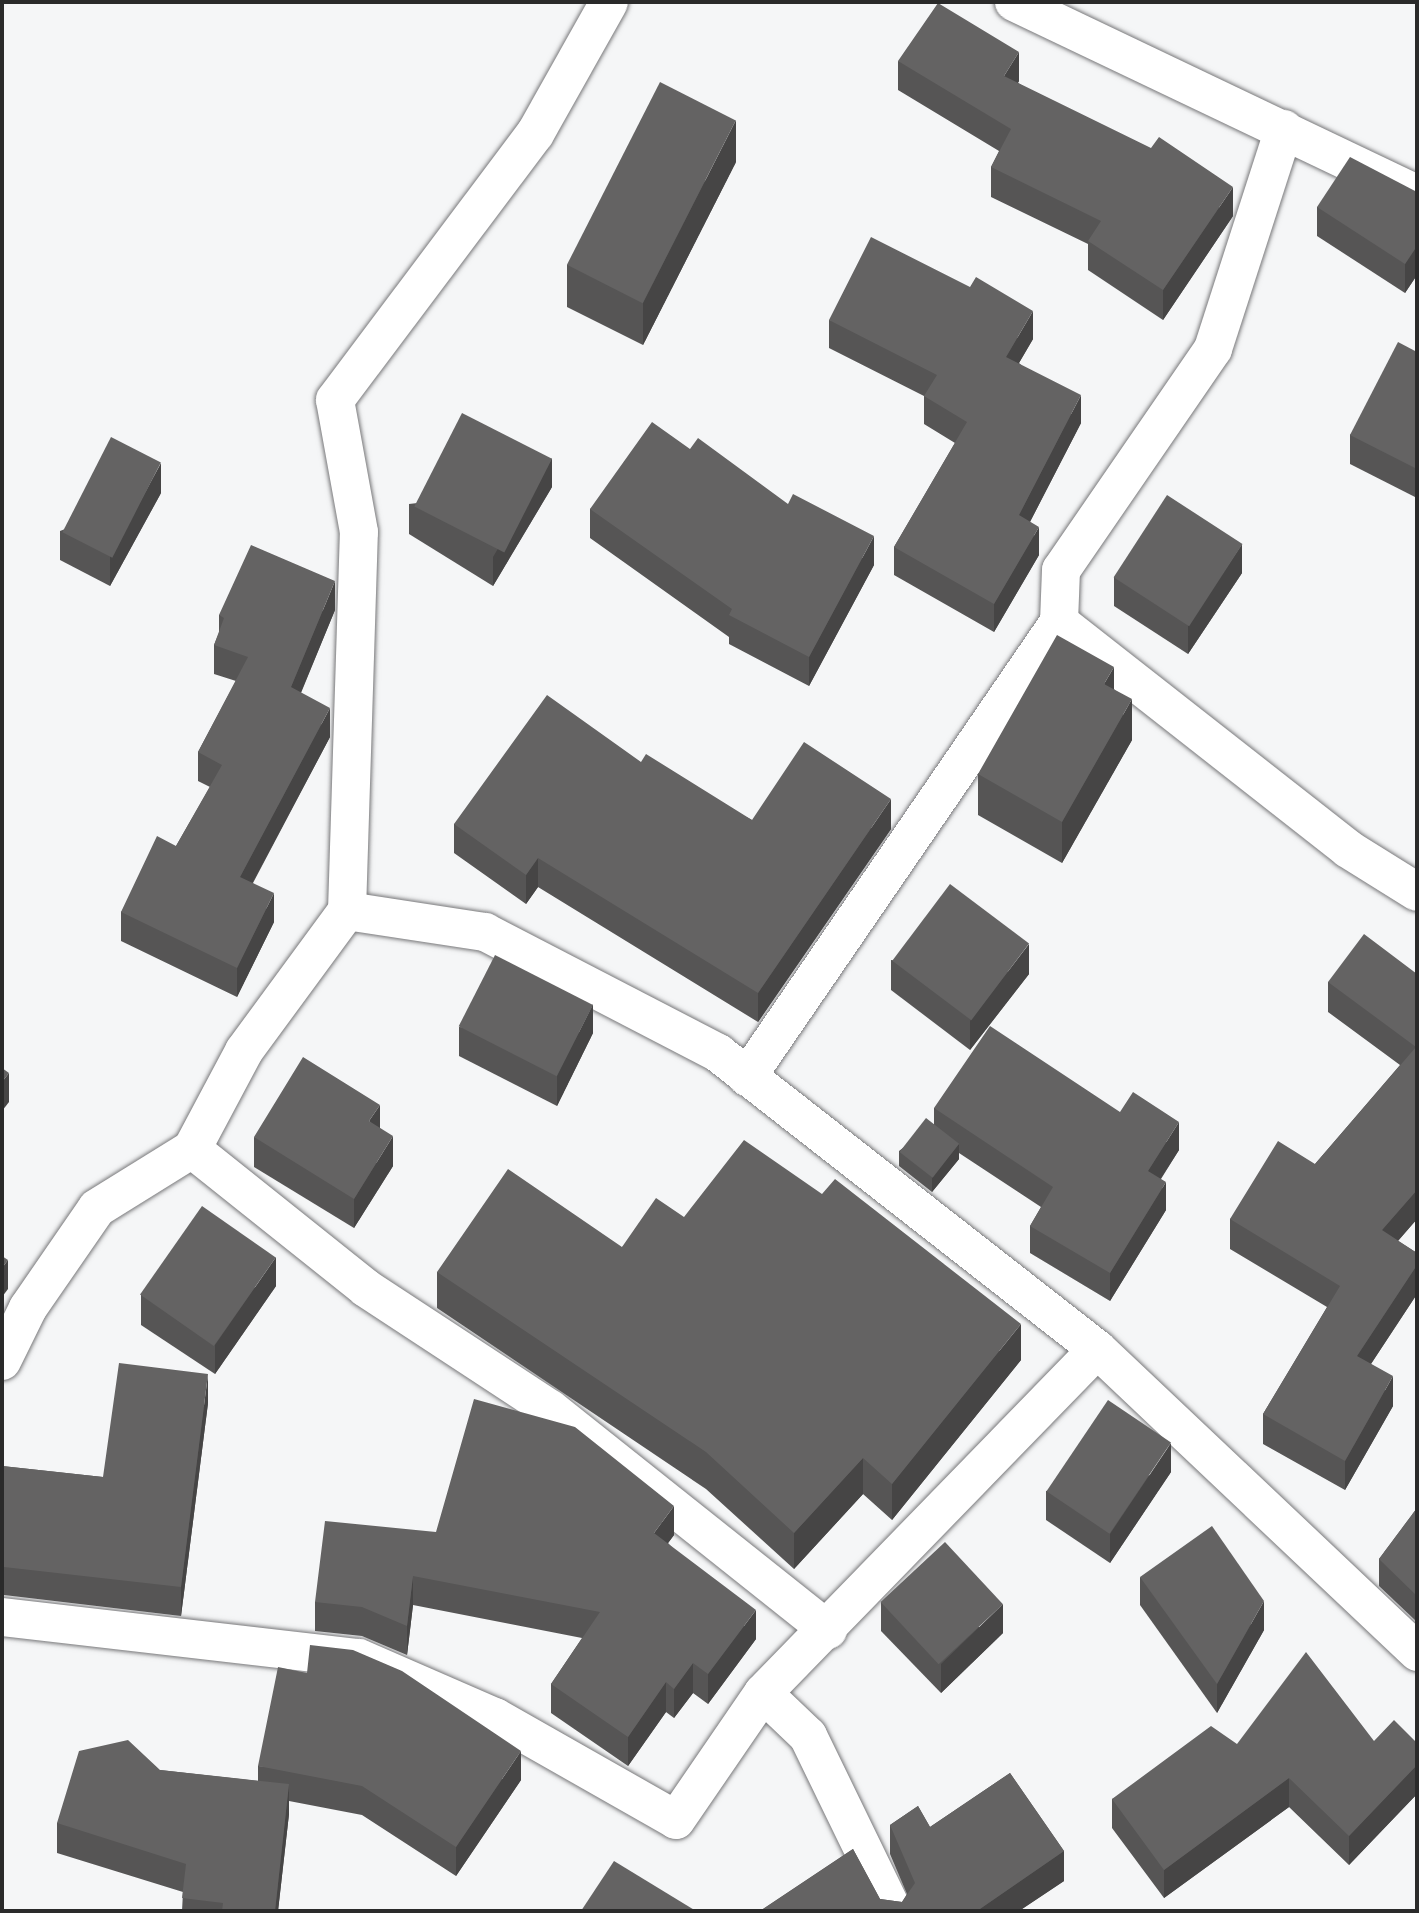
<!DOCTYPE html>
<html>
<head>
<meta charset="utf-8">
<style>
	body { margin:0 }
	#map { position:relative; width:1419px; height:1913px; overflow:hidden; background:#f5f6f7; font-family:"Titillium Web",sans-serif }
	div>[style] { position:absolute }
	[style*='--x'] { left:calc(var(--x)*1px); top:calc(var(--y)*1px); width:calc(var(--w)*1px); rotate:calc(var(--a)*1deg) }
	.roads { filter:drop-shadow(0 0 2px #78787a) drop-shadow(0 0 2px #78787a) }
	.minor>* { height:38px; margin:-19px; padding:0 19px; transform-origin:19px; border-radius:19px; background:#fff }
	.wall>* { inset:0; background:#565555 }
	.shaded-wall>* { inset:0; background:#464545; transform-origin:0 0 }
	.building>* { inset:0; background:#646363; transform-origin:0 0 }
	span { translate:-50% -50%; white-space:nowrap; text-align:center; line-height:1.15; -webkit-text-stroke:7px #f5f6f7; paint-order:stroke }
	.frame { position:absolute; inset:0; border:4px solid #2a2a2a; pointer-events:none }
</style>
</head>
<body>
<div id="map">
	<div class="roads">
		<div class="minor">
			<div style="--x:1014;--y:2;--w:446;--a:25.5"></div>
			<div style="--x:1284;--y:129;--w:231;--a:107.9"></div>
			<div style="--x:1213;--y:349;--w:268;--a:124.5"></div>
			<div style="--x:1061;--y:570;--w:52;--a:92.2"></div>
			<div style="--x:1059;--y:622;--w:367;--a:38.1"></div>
			<div style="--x:1348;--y:849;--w:81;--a:31.9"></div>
			<div style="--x:347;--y:911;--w:379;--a:-88.2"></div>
			<div style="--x:359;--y:532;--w:134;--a:-100.3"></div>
			<div style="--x:335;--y:400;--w:333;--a:-53.1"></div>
			<div style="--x:535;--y:134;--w:151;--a:-60.7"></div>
			<div style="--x:747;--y:1077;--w:552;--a:-55.56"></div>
			<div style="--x:2;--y:1361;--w:59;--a:-63.9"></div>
			<div style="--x:28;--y:1308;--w:121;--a:-55.4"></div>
			<div style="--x:97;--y:1208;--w:112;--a:-31.8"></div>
			<div style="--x:2;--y:1617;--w:359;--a:6.6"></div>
			<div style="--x:359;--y:1658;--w:148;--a:23.5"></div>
			<div style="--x:495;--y:1717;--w:208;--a:29.6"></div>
			<div style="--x:676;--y:1820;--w:154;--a:-55.6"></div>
			<div style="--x:828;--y:1630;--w:355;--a:-141.5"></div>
			<div style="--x:550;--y:1409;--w:220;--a:-146.7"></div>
			<div style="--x:366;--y:1288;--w:223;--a:-141.4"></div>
			<div style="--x:192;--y:1149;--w:111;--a:-62"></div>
			<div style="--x:244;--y:1051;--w:174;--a:-53.7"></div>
			<div style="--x:347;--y:911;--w:140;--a:8.7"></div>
			<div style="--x:485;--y:932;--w:263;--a:27.4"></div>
			<div style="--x:718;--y:1053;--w:481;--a:38"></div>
			<div style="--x:893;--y:1911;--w:195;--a:-115.9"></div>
			<div style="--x:808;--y:1736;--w:62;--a:-136.3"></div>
			<div style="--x:763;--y:1693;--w:479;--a:-45.8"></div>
			<div style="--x:1097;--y:1349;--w:441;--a:43.4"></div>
		</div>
	</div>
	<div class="wall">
		<div style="clip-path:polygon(898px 61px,1019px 81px,1018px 83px,1233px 216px,1163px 320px,1088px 270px,1088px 244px,991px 197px,991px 167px,999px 151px,898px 90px)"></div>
		<div style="clip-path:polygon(736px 162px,643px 345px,567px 307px,567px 265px)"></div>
		<div style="clip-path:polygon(1417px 192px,1417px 275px,1405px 293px,1317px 236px,1317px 207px)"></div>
		<div style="clip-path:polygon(829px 320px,1033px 339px,1019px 363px,1081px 423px,1030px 522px,1039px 555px,994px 632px,894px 575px,894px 547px,955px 443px,924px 424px,924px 396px,829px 348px)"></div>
		<div style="clip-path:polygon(1417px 352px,1417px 498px,1350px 464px,1350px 435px)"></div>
		<div style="clip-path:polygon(690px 449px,874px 565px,809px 686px,729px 644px,729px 637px,590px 538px,590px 509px)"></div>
		<div style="clip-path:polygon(552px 487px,493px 586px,409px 534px,409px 504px)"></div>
		<div style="clip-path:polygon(161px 493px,110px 586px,60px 560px,60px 531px)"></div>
		<div style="clip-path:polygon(1242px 573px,1188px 654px,1114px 606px,1114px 577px)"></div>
		<div style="clip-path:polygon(335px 610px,301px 693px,330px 737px,253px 883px,274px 922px,237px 997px,121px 941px,121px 912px,176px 846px,210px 787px,198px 781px,198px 752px,236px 681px,214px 674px,214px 645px,219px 633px,219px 615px)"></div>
		<div style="clip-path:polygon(1114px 689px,1132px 740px,1062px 863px,978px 815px,978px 774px)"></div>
		<div style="clip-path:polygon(641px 762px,752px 820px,891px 829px,758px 1022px,538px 887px,526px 904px,454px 853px,454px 824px)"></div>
		<div style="clip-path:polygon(891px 960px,1029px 974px,970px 1050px,891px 990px)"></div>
		<div style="clip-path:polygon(1417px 974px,1417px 1219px,1398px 1241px,1417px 1253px,1417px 1294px,1371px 1364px,1393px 1406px,1345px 1490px,1263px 1444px,1263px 1414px,1327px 1307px,1230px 1249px,1230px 1219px,1315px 1164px,1400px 1065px,1328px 1012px,1328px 982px)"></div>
		<div style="clip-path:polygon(459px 1027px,593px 1033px,557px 1106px,459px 1056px)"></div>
		<div style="clip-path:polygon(934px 1108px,1120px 1112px,1179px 1150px,1161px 1179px,1166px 1210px,1110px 1301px,1030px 1253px,1030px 1226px,1041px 1207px,959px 1153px,959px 1159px,932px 1192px,899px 1166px,899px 1151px,934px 1124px)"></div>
		<div style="clip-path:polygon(254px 1137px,393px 1166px,354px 1228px,254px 1167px)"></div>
		<div style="clip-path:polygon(684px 1217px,1021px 1360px,892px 1520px,863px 1494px,794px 1569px,706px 1489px,437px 1308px,437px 1272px,622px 1247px)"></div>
		<div style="clip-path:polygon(276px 1286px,215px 1374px,141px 1325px,141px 1295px)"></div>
		<div style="clip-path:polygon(208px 1403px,181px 1616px,4px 1595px,2px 1466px,103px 1477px)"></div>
		<div style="clip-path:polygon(1171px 1472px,1110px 1563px,1046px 1520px,1046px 1491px)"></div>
		<div style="clip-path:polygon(1417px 1508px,1417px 1622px,1379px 1586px,1379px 1559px)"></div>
		<div style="clip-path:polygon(436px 1532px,674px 1535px,668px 1543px,756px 1639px,708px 1704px,693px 1693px,674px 1718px,666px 1712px,628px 1766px,551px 1713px,551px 1684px,582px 1638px,413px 1605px,407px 1655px,362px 1636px,315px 1631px,315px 1602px)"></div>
		<div style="clip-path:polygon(1140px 1577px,1264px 1630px,1217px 1713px,1140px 1605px)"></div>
		<div style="clip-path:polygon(881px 1602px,1003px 1633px,941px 1693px,881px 1631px)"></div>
		<div style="clip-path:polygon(1374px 1741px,1417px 1743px,1417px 1794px,1349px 1865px,1289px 1807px,1164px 1898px,1112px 1828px,1112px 1799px,1237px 1744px)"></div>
		<div style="clip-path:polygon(258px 1766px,521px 1780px,456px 1876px,362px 1815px,289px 1801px,289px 1814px,278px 1911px,182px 1911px,183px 1892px,57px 1853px,57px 1823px,160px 1770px,258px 1781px)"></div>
		<div style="clip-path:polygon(1010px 1773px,1064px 1851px,1064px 1881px,1019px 1911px,760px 1911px,853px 1849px,880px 1899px,902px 1902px,907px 1894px,890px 1854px,890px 1825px,918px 1806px,930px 1827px)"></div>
	</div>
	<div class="shaded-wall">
		<div style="clip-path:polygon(1019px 52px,1019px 81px,1004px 106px,1004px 76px)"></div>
		<div style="clip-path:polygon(736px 120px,736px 162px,643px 345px,643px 303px)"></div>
		<div style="clip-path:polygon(1233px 187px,1233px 216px,1163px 320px,1163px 290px)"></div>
		<div style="clip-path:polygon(1417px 246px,1417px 275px,1405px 293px,1405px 264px)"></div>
		<div style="clip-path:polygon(1033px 311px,1033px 339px,1006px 385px,1006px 357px)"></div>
		<div style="clip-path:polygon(1081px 395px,1081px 423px,1019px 543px,1019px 515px)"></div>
		<div style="clip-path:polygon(552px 458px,552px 487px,493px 586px,493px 557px)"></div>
		<div style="clip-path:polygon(161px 463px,161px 493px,110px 586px,110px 557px)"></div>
		<div style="clip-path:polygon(1039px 527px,1039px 555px,994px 632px,994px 604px)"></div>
		<div style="clip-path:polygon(874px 536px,874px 565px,809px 686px,809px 657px)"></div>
		<div style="clip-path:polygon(1242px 544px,1242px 573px,1188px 654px,1188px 625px)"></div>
		<div style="clip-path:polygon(335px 581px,335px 610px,291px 716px,291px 687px)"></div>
		<div style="clip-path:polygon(1114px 667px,1114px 708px,1104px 684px)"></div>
		<div style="clip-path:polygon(1132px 699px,1132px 740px,1062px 863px,1062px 822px)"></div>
		<div style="clip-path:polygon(330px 708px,330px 737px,240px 906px,240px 877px)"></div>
		<div style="clip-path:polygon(891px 799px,891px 829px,758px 1022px,758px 993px)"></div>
		<div style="clip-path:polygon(538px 858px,538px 887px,526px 904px,526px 875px)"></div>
		<div style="clip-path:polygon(274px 893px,274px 922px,237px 997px,237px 968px)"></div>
		<div style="clip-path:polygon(1029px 944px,1029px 974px,970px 1050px,970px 1021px)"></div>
		<div style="clip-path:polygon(593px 1004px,593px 1033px,557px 1106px,557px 1076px)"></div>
		<div style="clip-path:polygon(9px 1073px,9px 1102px,2px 1111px,2px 1082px)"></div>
		<div style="clip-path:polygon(380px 1105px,380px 1134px,369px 1121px)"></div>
		<div style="clip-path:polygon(1179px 1122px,1179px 1150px,1148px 1198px,1148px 1171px)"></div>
		<div style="clip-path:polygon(393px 1136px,393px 1166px,354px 1228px,354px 1199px)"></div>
		<div style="clip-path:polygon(959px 1144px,959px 1159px,932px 1192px,932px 1177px)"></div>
		<div style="clip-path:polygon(1166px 1182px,1166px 1210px,1110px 1301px,1110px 1273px)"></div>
		<div style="clip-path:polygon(1417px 1190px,1417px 1219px,1382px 1259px,1382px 1230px)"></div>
		<div style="clip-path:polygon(276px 1257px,276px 1286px,215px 1374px,215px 1345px)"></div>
		<div style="clip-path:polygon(8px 1260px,8px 1289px,2px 1297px,2px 1268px)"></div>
		<div style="clip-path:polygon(1417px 1265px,1417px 1294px,1357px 1385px,1357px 1356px)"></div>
		<div style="clip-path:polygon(1021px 1324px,1021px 1360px,892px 1520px,892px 1484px)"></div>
		<div style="clip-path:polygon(208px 1374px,208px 1403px,181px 1616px,181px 1587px)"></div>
		<div style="clip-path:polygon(1393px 1376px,1393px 1406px,1345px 1490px,1345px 1461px)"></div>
		<div style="clip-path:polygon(1171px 1443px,1171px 1472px,1110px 1563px,1110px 1534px)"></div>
		<div style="clip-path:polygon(863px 1458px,863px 1494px,794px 1569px,794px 1533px)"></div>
		<div style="clip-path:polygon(674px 1506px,674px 1535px,654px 1562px,654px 1533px)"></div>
		<div style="left:4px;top:1567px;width:28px;height:2px;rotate:90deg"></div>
		<div style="clip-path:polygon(413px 1576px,413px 1605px,407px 1655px,407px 1626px)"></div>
		<div style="clip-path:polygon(1264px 1601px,1264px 1630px,1217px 1713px,1217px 1684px)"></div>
		<div style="clip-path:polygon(1003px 1604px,1003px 1633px,941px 1693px,941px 1664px)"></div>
		<div style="clip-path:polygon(756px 1610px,756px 1639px,708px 1704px,708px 1674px)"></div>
		<div style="clip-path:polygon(693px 1663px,693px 1693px,674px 1718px,674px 1689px)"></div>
		<div style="clip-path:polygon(666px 1682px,666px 1712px,628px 1766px,628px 1737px)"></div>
		<div style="clip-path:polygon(521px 1751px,521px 1780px,456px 1876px,456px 1847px)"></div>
		<div style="clip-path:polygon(1417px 1765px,1417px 1794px,1349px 1865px,1349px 1836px)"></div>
		<div style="clip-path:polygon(1289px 1778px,1289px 1807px,1164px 1898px,1164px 1870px)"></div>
		<div style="clip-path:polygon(289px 1784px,289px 1814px,278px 1911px,275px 1911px)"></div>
		<div style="clip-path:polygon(1064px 1851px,1064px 1881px,1019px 1911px,977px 1911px)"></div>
	</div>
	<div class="building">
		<div style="clip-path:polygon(938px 3px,1019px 52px,1004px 76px,1151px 148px,1159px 137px,1233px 187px,1163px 290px,1088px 241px,1101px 221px,991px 167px,1011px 129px,898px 61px)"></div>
		<div style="left:660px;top:82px;width:85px;height:205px;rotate:27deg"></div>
		<div style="clip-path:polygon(1350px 157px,1417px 192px,1417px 246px,1405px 264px,1317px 207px)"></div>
		<div style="clip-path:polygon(871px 237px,970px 287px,976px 277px,1033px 311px,1006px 357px,1081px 395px,1019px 515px,1039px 527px,994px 604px,894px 547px,967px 422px,924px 396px,937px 375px,829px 320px)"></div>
		<div style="clip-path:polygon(1398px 342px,1417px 352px,1417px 469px,1350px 435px)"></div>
		<div style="left:462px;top:413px;width:101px;height:105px;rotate:27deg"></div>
		<div style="clip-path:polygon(652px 422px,690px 449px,698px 438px,788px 504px,793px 494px,874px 536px,809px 657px,729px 615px,732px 609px,590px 509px)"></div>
		<div style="left:111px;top:437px;width:56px;height:107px;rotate:27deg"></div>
		<div style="left:1167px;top:495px;width:90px;height:98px;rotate:33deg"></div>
		<div style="clip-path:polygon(251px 545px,335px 581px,291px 687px,330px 708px,240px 877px,274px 893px,237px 968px,121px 912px,157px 836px,176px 846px,222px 765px,198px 752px,248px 657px,214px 645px,224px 618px,219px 615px)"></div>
		<div style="clip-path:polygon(1057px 635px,1114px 667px,1104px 684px,1132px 699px,1062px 822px,978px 774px)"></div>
		<div style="clip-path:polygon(547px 695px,641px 762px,646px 754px,752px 820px,804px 742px,891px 799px,758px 993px,538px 858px,526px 875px,454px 824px)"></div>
		<div style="left:950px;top:884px;width:99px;height:96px;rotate:37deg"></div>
		<div style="clip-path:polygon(1364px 934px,1417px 974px,1417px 1190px,1382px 1230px,1417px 1253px,1417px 1265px,1357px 1356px,1393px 1376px,1345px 1461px,1263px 1414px,1340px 1286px,1230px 1219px,1278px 1141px,1315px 1164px,1416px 1047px,1328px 982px)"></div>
		<div style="left:495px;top:955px;width:110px;height:80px;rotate:27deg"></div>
		<div style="clip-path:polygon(990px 1026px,1120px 1112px,1133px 1092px,1179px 1122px,1148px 1171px,1166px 1182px,1110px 1273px,1030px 1226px,1053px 1187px,934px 1108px)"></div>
		<div style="clip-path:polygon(303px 1057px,380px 1105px,369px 1121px,393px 1136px,354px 1199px,254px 1137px)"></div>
		<div style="clip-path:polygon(2px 1068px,9px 1073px,2px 1082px)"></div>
		<div style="left:926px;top:1118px;width:42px;height:43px;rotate:38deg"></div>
		<div style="clip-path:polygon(744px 1140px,822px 1194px,835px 1179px,1021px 1324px,892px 1484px,863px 1458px,794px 1533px,706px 1452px,437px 1272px,508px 1169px,622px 1247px,656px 1198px,684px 1217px)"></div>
		<div style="left:202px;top:1206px;width:90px;height:108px;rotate:35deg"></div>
		<div style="clip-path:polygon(2px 1256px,8px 1260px,2px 1268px)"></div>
		<div style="clip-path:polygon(119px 1363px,208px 1374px,181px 1587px,4px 1567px,2px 1568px,2px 1466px,103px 1477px)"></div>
		<div style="clip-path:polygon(474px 1399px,575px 1427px,674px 1506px,654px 1533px,756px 1610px,708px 1674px,693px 1663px,674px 1689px,666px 1682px,628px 1737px,551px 1684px,600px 1612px,413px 1576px,407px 1626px,362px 1607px,315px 1602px,325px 1521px,436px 1532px)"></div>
		<div style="left:1108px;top:1400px;width:76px;height:110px;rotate:34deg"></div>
		<div style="clip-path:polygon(1417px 1508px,1417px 1596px,1379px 1559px)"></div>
		<div style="clip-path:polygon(1212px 1526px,1264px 1601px,1217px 1684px,1140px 1577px)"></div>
		<div style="left:945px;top:1542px;width:85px;height:88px;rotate:47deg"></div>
		<div style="clip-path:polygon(310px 1645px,353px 1650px,402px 1671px,521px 1751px,456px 1847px,362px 1786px,258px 1766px,278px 1667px,307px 1673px)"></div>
		<div style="clip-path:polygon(1306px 1652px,1374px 1741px,1394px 1720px,1417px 1743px,1417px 1765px,1349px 1836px,1289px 1778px,1164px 1870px,1112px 1799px,1211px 1726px,1237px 1744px)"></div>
		<div style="clip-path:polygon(128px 1740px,160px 1770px,289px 1784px,275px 1911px,222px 1911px,223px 1903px,182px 1898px,186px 1864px,57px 1823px,79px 1751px)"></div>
		<div style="clip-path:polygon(1010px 1773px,1064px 1851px,977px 1911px,760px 1911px,853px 1849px,880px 1899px,902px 1902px,915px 1883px,890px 1825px,918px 1806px,930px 1827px)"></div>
		<div style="clip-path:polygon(614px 1861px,696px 1911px,581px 1911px)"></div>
	</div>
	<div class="frame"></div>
</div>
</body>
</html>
